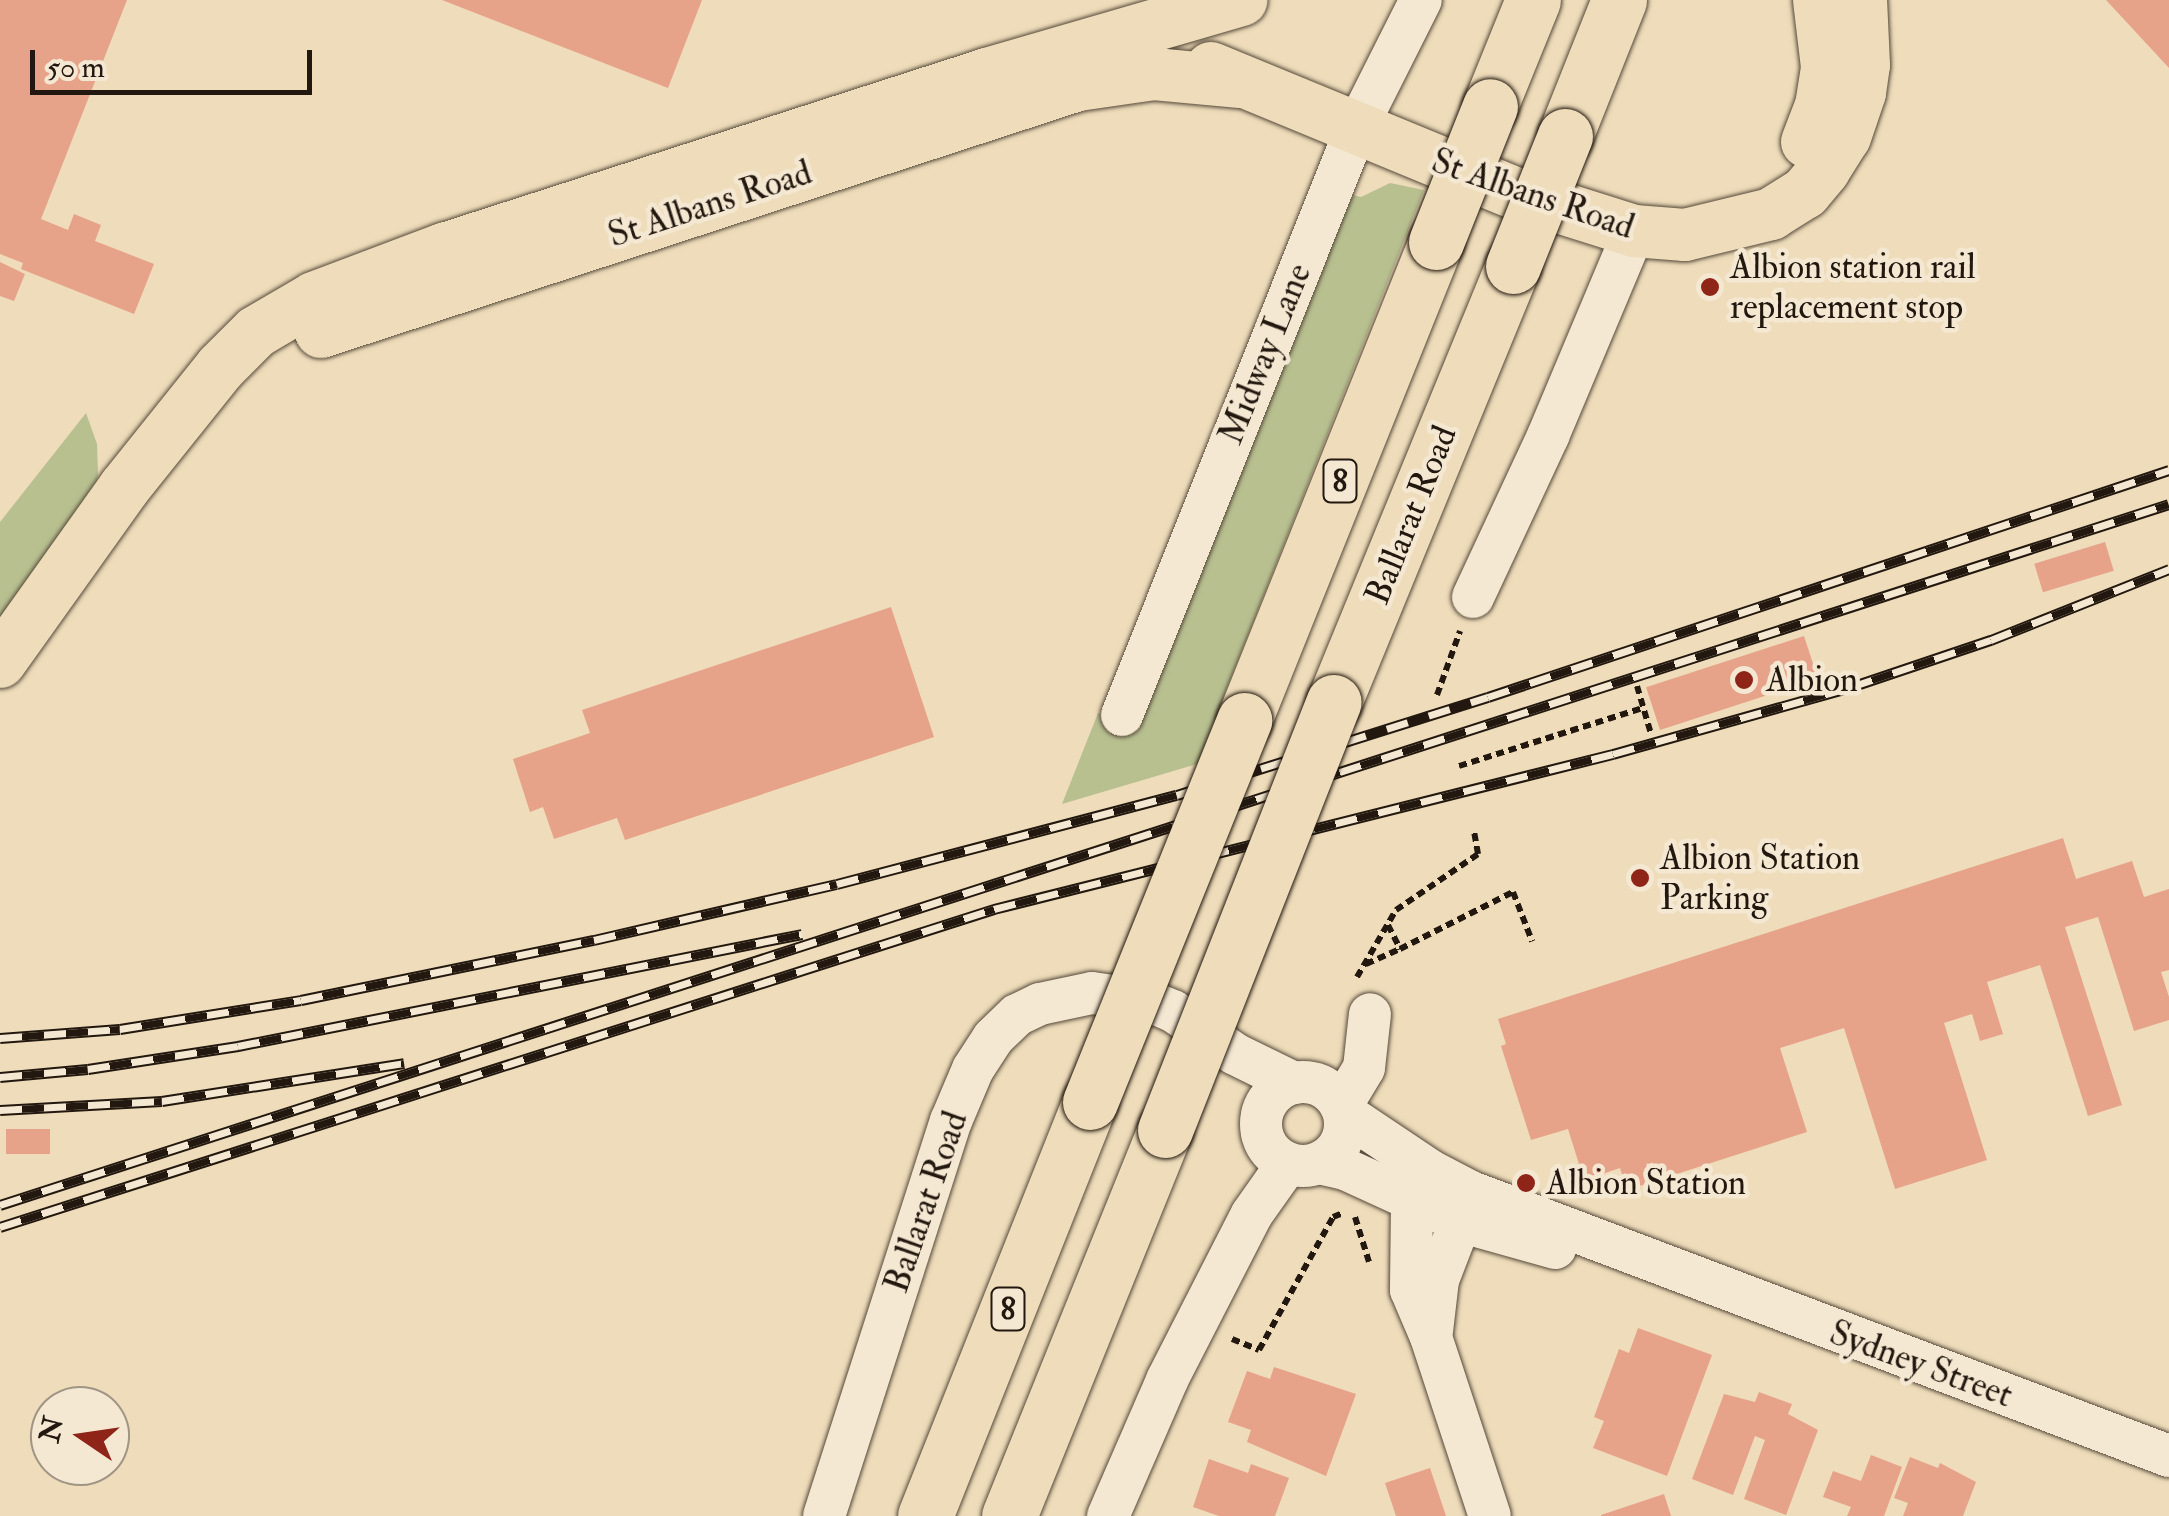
<!DOCTYPE html>
<html>
<head>
<meta charset="utf-8">
<style>
	body { margin:0 }
	#map { position:relative; width:2169px; height:1516px; overflow:hidden; background:#eedcba; font-family:"IM FELL Double Pica",serif }
	div>[style] { position:absolute }
	[style*='--x'] { left:calc(var(--x)*1px); top:calc(var(--y)*1px); width:calc(var(--w)*1px); rotate:calc(var(--a)*1deg) }
	.green>* { inset:0; background:#b8c090 }
	.building>* { inset:0; background:#e7a28a; transform-origin:0 0 }
	.path>* { height:6px; margin-top:-3px; transform-origin:0; background:repeating-linear-gradient(90deg,#22180f 0 8px,transparent 0 13px) }
	.roads { filter:drop-shadow(0 0 2px #55493a) drop-shadow(0 0 2px #55493a) }
	.minor>* { height:42px; margin:-21px; padding:0 21px; transform-origin:21px; border-radius:21px; background:#f4e8d2 }
	.minor>.ring { margin:-21px; padding:0; box-sizing:content-box; background:none; border:42px solid #f4e8d2; border-radius:50% }
	.major>* { height:52px; margin:-26px; padding:0 26px; transform-origin:26px; border-radius:26px; background:#eedcba }
	.highway>* { height:55px; margin:-27.5px; padding:0 27.5px; transform-origin:27.5px; border-radius:27.5px; background:#eedcba }
	.rail>* { height:11px; margin-top:-5.5px; transform-origin:0; background:repeating-linear-gradient(90deg,#f4e8d2 0 22px,#22180f 0 44px); box-sizing:border-box; border-block:2px solid #22180f }
	.bridges { filter:drop-shadow(0 0 2px #22180f) drop-shadow(0 0 2px #22180f) }
	.highway-bridge>* { height:55px; margin:-27.5px; padding:0 27.5px; transform-origin:27.5px; border-radius:27.5px; background:#eedcba }
	.dots>* { width:28px; height:28px; translate:-50% -50%; box-sizing:border-box; border:5px solid #f4e8d2; border-radius:50% }
	span { translate:-50% -50%; white-space:nowrap; text-align:center; line-height:1.15; -webkit-text-stroke:9px #f4e8d2; paint-order:stroke }
	.shield-label span { padding:2px 8px; background:#f4e8d2; border:2px solid; border-radius:8px; -webkit-text-stroke-width:0 }
	.shield-label { font-size:32px; color:#22180f; font-weight:700 }
	.street-label { font-size:35px; color:#22180f }
	.poi-label { font-size:35px; color:#22180f }
	.left { translate:0 -50%; text-align:left }
	.north { position:absolute; left:30px; top:1386px; width:100px; height:100px; box-sizing:border-box; background:#f4e8d2; border:2px solid #a09584; border-radius:50%; rotate:283deg; font-size:28px; font-weight:700; line-height:40px; text-align:center; color:#22180f }
	.north::after { content:''; display:block; margin:auto; width:35px; height:45px; background:#8f2418; clip-path:polygon(50% 0,100% 100%,50% 72%,0 100%) }
	.scale { position:absolute; left:30px; top:50px; width:282px; height:45px; box-sizing:border-box; border:5px solid #22180f; border-top:0; padding-left:12px; font-size:30px; line-height:35px; white-space:nowrap; color:#22180f; -webkit-text-stroke:8px #f4e8d2; paint-order:stroke }
</style>
</head>
<body>
<div id="map">
	<div class="green">
		<div style="clip-path:polygon(1390px 183px,1424px 190px,1197px 764px,1062px 804px,1098px 713px,1116px 719px,1353px 195px,1361px 197px)"></div>
		<div style="clip-path:polygon(86px 413px,97px 444px,98px 475px,93px 497px,0 627px,0 522px)"></div>
	</div>
	<div class="building">
		<div style="clip-path:polygon(0 0,127px 0,41px 219px,68px 230px,74px 214px,101px 225px,95px 241px,154px 264px,134px 314px,21px 269px,23px 263px,0 254px)"></div>
		<div style="clip-path:polygon(442px 0,702px 0,668px 88px)"></div>
		<div style="clip-path:polygon(2106px 0,2169px 0,2169px 68px)"></div>
		<div style="clip-path:polygon(0 262px,25px 274px,14px 301px,0 296px)"></div>
		<div style="left:2105px;top:542px;width:30px;height:74px;rotate:73deg"></div>
		<div style="clip-path:polygon(891px 607px,934px 737px,625px 840px,617px 818px,554px 839px,543px 807px,530px 812px,513px 759px,590px 733px,582px 710px)"></div>
		<div style="left:1804px;top:636px;width:45px;height:166px;rotate:72deg"></div>
		<div style="clip-path:polygon(2063px 838px,2076px 879px,2132px 861px,2144px 897px,2169px 889px,2169px 970px,2161px 972px,2169px 997px,2169px 1020px,2134px 1031px,2098px 917px,2065px 927px,2122px 1105px,2088px 1116px,2040px 965px,1987px 982px,2003px 1034px,1980px 1041px,1972px 1014px,1944px 1023px,1987px 1160px,1895px 1189px,1844px 1028px,1780px 1048px,1807px 1132px,1627px 1190px,1620px 1168px,1584px 1180px,1568px 1129px,1531px 1140px,1501px 1046px,1506px 1044px,1498px 1019px)"></div>
		<div style="left:50px;top:1129px;width:25px;height:44px;rotate:90deg"></div>
		<div style="clip-path:polygon(1638px 1328px,1712px 1355px,1667px 1476px,1593px 1448px,1604px 1421px,1594px 1417px,1619px 1349px,1629px 1353px)"></div>
		<div style="clip-path:polygon(1274px 1367px,1356px 1394px,1326px 1476px,1247px 1442px,1251px 1430px,1228px 1422px,1247px 1371px,1270px 1379px)"></div>
		<div style="clip-path:polygon(1759px 1392px,1792px 1404px,1788px 1414px,1818px 1430px,1786px 1515px,1744px 1499px,1765px 1440px,1755px 1436px,1733px 1495px,1692px 1479px,1724px 1394px,1755px 1402px)"></div>
		<div style="clip-path:polygon(1871px 1455px,1902px 1467px,1884px 1516px,1847px 1516px,1851px 1507px,1823px 1497px,1833px 1471px,1861px 1481px)"></div>
		<div style="clip-path:polygon(1910px 1457px,1938px 1468px,1940px 1463px,1976px 1482px,1963px 1516px,1903px 1516px,1908px 1503px,1894px 1498px)"></div>
		<div style="clip-path:polygon(1209px 1459px,1248px 1473px,1251px 1464px,1289px 1478px,1275px 1516px,1219px 1516px,1193px 1507px)"></div>
		<div style="clip-path:polygon(1430px 1468px,1446px 1516px,1396px 1516px,1385px 1483px)"></div>
		<div style="clip-path:polygon(1664px 1494px,1671px 1516px,1601px 1516px,1601px 1515px)"></div>
	</div>
	<div class="path">
		<div style="--x:1637;--y:686;--w:50;--a:73.7"></div>
		<div style="--x:1437;--y:695;--w:68;--a:-70.2"></div>
		<div style="--x:1459;--y:766;--w:193;--a:-17.5"></div>
		<div style="--x:1388;--y:925;--w:27;--a:63"></div>
		<div style="--x:1400;--y:949;--w:127;--a:-26.8"></div>
		<div style="--x:1513;--y:892;--w:53;--a:68.8"></div>
		<div style="--x:1366;--y:964;--w:37;--a:-24"></div>
		<div style="--x:1357;--y:977;--w:78;--a:-59.8"></div>
		<div style="--x:1396;--y:910;--w:99;--a:-34.3"></div>
		<div style="--x:1478;--y:854;--w:22;--a:-100"></div>
		<div style="--x:1355;--y:1217;--w:47;--a:72.7"></div>
		<div style="--x:1232;--y:1339;--w:29;--a:22"></div>
		<div style="--x:1259;--y:1350;--w:152;--a:-60.9"></div>
		<div style="--x:1333;--y:1217;--w:11;--a:-22"></div>
	</div>
	<div class="roads">
		<div class="minor">
			<div style="--x:1473;--y:597;--w:178;--a:-65"></div>
			<div style="--x:1548;--y:436;--w:222;--a:-67.2"></div>
			<div style="--x:1122;--y:715;--w:631;--a:-68.23"></div>
			<div style="--x:1356;--y:129;--w:144;--a:-63.3"></div>
			<div class="ring" style="left:1261px;top:1082px;width:42px;height:42px"></div>
			<div style="--x:1341;--y:1106;--w:44;--a:-58.8"></div>
			<div style="--x:1364;--y:1068;--w:54;--a:-83.7"></div>
			<div style="--x:1344;--y:1113;--w:102;--a:33.8"></div>
			<div style="--x:1429;--y:1170;--w:47;--a:27.6"></div>
			<div style="--x:1471;--y:1192;--w:746;--a:20.72"></div>
			<div style="--x:1319;--y:1163;--w:27;--a:13"></div>
			<div style="--x:1345;--y:1169;--w:125;--a:24.5"></div>
			<div style="--x:1459;--y:1221;--w:100;--a:15.7"></div>
			<div style="--x:1412;--y:1203;--w:87;--a:90.7"></div>
			<div style="--x:1411;--y:1290;--w:51;--a:66.9"></div>
			<div style="--x:1431;--y:1337;--w:188;--a:71.8"></div>
			<div style="--x:1432;--y:1331;--w:51;--a:-83.3"></div>
			<div style="--x:1438;--y:1280;--w:92;--a:-69"></div>
			<div style="--x:824;--y:1516;--w:415;--a:-72.2"></div>
			<div style="--x:951;--y:1121;--w:56;--a:-67.1"></div>
			<div style="--x:973;--y:1069;--w:37;--a:-57"></div>
			<div style="--x:993;--y:1038;--w:33;--a:-44"></div>
			<div style="--x:1017;--y:1015;--w:25;--a:-26"></div>
			<div style="--x:1040;--y:1004;--w:53;--a:-11.9"></div>
			<div style="--x:1092;--y:993;--w:58;--a:8"></div>
			<div style="--x:1149;--y:1001;--w:26;--a:23"></div>
			<div style="--x:1173;--y:1011;--w:75;--a:34.7"></div>
			<div style="--x:1235;--y:1054;--w:66;--a:26.2"></div>
			<div style="--x:1108;--y:1516;--w:148;--a:-66.5"></div>
			<div style="--x:1167;--y:1380;--w:186;--a:-62.9"></div>
			<div style="--x:1252;--y:1214;--w:62;--a:-54.8"></div>
		</div>
		<div class="major">
			<div style="--x:1211;--y:68;--w:331;--a:22.4"></div>
			<div style="--x:1517;--y:194;--w:123;--a:17.5"></div>
			<div style="--x:1634;--y:231;--w:51;--a:4.5"></div>
			<div style="--x:1685;--y:235;--w:89;--a:-13.7"></div>
			<div style="--x:1771;--y:214;--w:40;--a:-32"></div>
			<div style="--x:1805;--y:193;--w:30;--a:-50"></div>
			<div style="--x:1824;--y:170;--w:39;--a:-58"></div>
			<div style="--x:1845;--y:137;--w:46;--a:-71.2"></div>
			<div style="--x:1860;--y:93;--w:28;--a:-82"></div>
			<div style="--x:1864;--y:65;--w:65;--a:-92.6"></div>
			<div style="--x:1807;--y:142;--w:39;--a:-69"></div>
			<div style="--x:1821;--y:106;--w:39;--a:-81"></div>
			<div style="--x:1827;--y:67;--w:67;--a:-96.8"></div>
			<div style="--x:321;--y:332;--w:796;--a:-18.07"></div>
			<div style="--x:1078;--y:85;--w:77;--a:-8.2"></div>
			<div style="--x:1154;--y:74;--w:87;--a:5.3"></div>
			<div style="--x:0;--y:662;--w:214;--a:-54.5"></div>
			<div style="--x:124;--y:488;--w:155;--a:-51.3"></div>
			<div style="--x:221;--y:367;--w:49;--a:-45"></div>
			<div style="--x:256;--y:332;--w:67;--a:-30.4"></div>
			<div style="--x:314;--y:298;--w:139;--a:-20.7"></div>
			<div style="--x:444;--y:249;--w:571;--a:-17.86"></div>
			<div style="--x:987;--y:74;--w:265;--a:-16.2"></div>
		</div>
		<div class="highway">
			<div style="--x:1490;--y:106;--w:114;--a:-67.9"></div>
			<div style="--x:1565;--y:136;--w:146;--a:-68.3"></div>
			<div style="--x:1334;--y:702;--w:471;--a:-67.7"></div>
			<div style="--x:1244;--y:720;--w:515;--a:-68.12"></div>
			<div style="--x:925;--y:1516;--w:446;--a:-68.3"></div>
			<div style="--x:1009;--y:1516;--w:416;--a:-68"></div>
		</div>
	</div>
	<div class="rail">
		<div style="--x:0;--y:1038;--w:120;--a:-4.3"></div>
		<div style="--x:120;--y:1029;--w:183;--a:-9.1"></div>
		<div style="--x:301;--y:1000;--w:299;--a:-11.6"></div>
		<div style="--x:594;--y:940;--w:249;--a:-13"></div>
		<div style="--x:837;--y:884;--w:351;--a:-14.7"></div>
		<div style="--x:1177;--y:795;--w:326;--a:-17.5"></div>
		<div style="--x:1488;--y:697;--w:718;--a:-18.43"></div>
		<div style="--x:0;--y:1077;--w:88;--a:-5.2"></div>
		<div style="--x:88;--y:1069;--w:152;--a:-8.7"></div>
		<div style="--x:238;--y:1046;--w:575;--a:-11.23"></div>
		<div style="--x:0;--y:1110;--w:162;--a:-3.2"></div>
		<div style="--x:162;--y:1101;--w:245;--a:-8.9"></div>
		<div style="--x:0;--y:1205;--w:2279;--a:-17.91"></div>
		<div style="--x:0;--y:1227;--w:1044;--a:-17.74"></div>
		<div style="--x:994;--y:909;--w:638;--a:-14.06"></div>
		<div style="--x:1613;--y:754;--w:247;--a:-15.7"></div>
		<div style="--x:1851;--y:687;--w:148;--a:-18.6"></div>
		<div style="--x:1991;--y:640;--w:192;--a:-21.7"></div>
	</div>
	<div class="bridges">
		<div class="highway-bridge">
			<div style="--x:1436;--y:242;--w:146;--a:-68.3"></div>
			<div style="--x:1513;--y:266;--w:140;--a:-68.2"></div>
			<div style="--x:1090;--y:1102;--w:412;--a:-68"></div>
			<div style="--x:1165;--y:1130;--w:460;--a:-68.5"></div>
		</div>
	</div>
	<div class="dots">
		<div style="left:1710px;top:287px;background:#8f2418"></div>
		<div style="left:1744px;top:680px;background:#8f2418"></div>
		<div style="left:1640px;top:878px;background:#8f2418"></div>
		<div style="left:1526px;top:1183px;background:#8f2418"></div>
	</div>
	<div class="shield-label">
		<span style="left:1340px;top:481px">8</span>
		<span style="left:1008px;top:1309px">8</span>
	</div>
	<div class="street-label">
		<span style="left:1533px;top:194px;rotate:19deg">St Albans Road</span>
		<span style="left:710px;top:204px;rotate:-18deg">St Albans Road</span>
		<span style="left:1265px;top:354px;rotate:-68deg">Midway Lane</span>
		<span style="left:1411px;top:515px;rotate:-68deg">Ballarat Road</span>
		<span style="left:926px;top:1202px;rotate:-71deg">Ballarat Road</span>
		<span style="left:1921px;top:1364px;rotate:20deg">Sydney Street</span>
	</div>
	<div class="poi-label">
		<span class="left" style="left:1730px;top:287px">Albion station rail<br>replacement stop</span>
		<span class="left" style="left:1766px;top:680px">Albion</span>
		<span class="left" style="left:1660px;top:878px">Albion Station<br>Parking</span>
		<span class="left" style="left:1546px;top:1183px">Albion Station</span>
	</div>
	<div class="north">N</div>
	<div class="scale">50 m</div>
</div>
</body>
</html>
